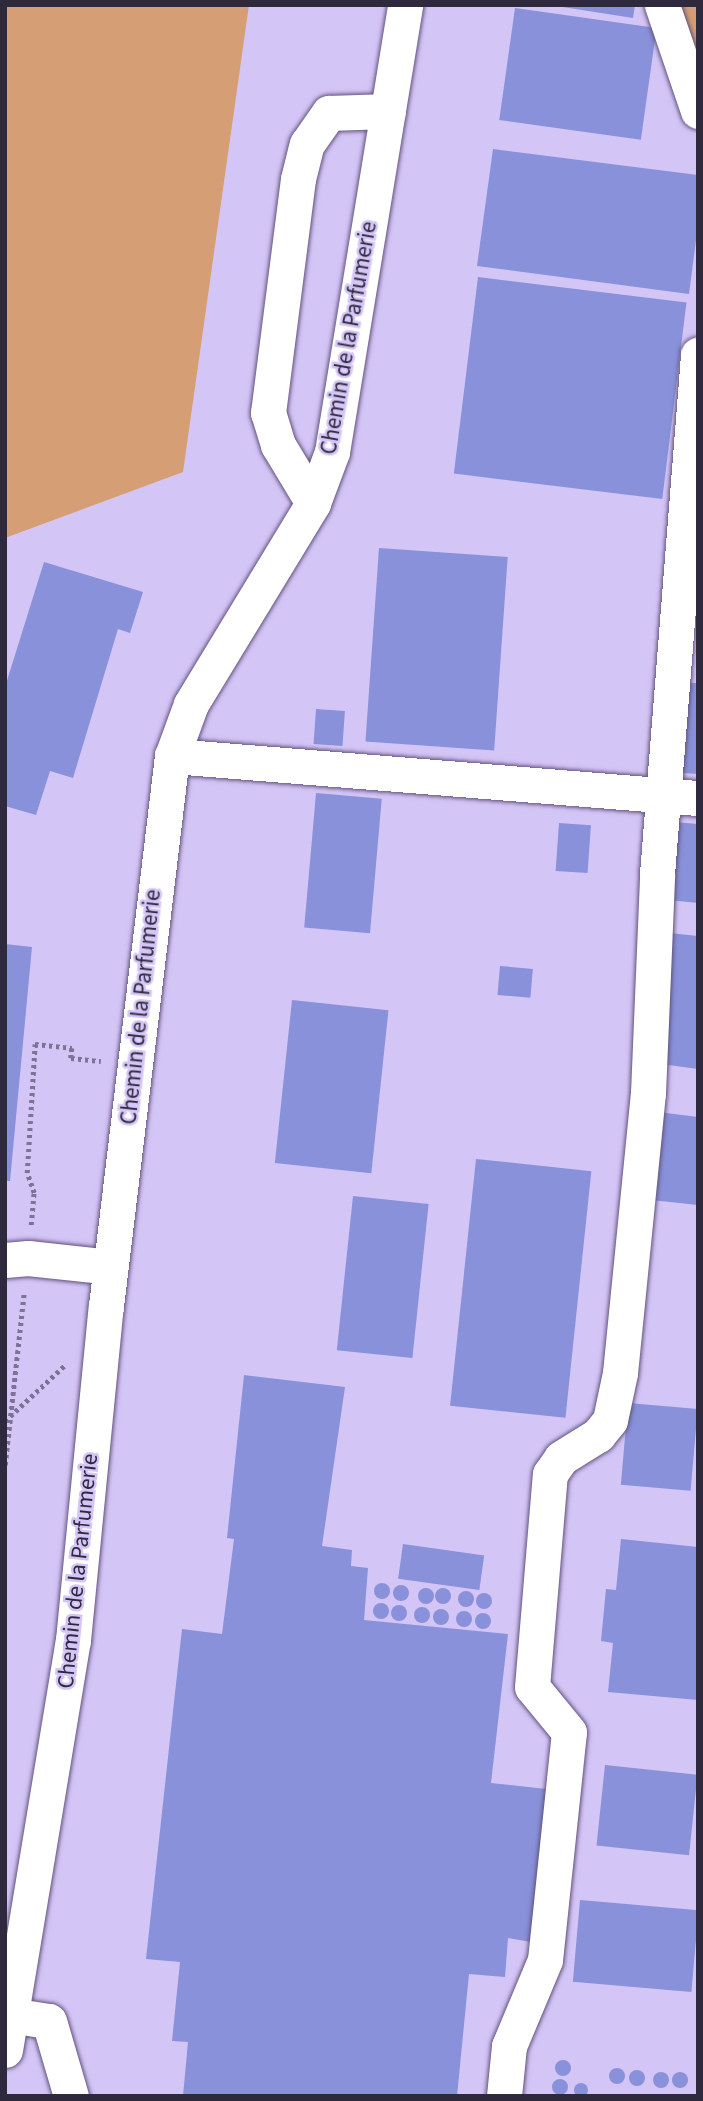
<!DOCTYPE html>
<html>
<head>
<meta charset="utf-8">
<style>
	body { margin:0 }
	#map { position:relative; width:703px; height:2101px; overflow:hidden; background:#d4c5f7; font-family:"Source Sans 3",sans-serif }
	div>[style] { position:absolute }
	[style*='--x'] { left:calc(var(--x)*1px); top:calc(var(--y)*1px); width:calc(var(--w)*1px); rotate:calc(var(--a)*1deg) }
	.green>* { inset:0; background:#d59e74 }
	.building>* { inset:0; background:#8891da; transform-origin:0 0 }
	.round { border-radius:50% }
	.path>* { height:4.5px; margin-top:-2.25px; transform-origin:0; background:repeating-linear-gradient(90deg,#7e7396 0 3.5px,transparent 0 7px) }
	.roads { filter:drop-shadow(0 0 2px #61537e) drop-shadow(0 0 2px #61537e) }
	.minor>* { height:35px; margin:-17.5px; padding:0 17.5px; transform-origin:17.5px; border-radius:17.5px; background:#fff }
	span { translate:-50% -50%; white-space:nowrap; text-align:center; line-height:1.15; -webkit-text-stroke:5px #d4c5f7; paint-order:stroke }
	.street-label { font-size:23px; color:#2f293d }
	.frame { position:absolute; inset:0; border:7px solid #2f293d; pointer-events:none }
</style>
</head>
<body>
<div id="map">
	<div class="green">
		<div style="clip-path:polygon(5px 5px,249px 5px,183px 472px,5px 538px)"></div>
		<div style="clip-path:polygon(671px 5px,698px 5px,698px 79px)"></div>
	</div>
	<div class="building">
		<div style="clip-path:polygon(550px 5px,635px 5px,633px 18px)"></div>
		<div style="left:515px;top:8px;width:143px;height:113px;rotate:8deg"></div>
		<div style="clip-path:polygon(493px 149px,698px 175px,698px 225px,689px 294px,477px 266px)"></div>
		<div style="left:478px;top:277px;width:210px;height:198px;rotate:7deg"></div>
		<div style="left:379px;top:548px;width:129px;height:194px;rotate:4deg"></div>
		<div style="clip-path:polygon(44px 562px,143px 592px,130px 633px,118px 629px,73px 778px,50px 771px,36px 815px,5px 806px,5px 687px)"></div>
		<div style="clip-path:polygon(688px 683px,698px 683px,698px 774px,682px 773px)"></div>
		<div style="left:316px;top:709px;width:29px;height:35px;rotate:4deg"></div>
		<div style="left:316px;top:793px;width:66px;height:135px;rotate:5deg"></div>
		<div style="clip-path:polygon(674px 822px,698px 824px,698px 903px,669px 900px)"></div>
		<div style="left:559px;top:823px;width:32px;height:48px;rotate:4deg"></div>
		<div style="clip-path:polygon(669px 933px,698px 936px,698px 1069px,661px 1064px)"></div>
		<div style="clip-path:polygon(5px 944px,32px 947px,10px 1181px,5px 1181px)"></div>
		<div style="left:500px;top:966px;width:33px;height:29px;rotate:5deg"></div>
		<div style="left:292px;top:1000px;width:97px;height:164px;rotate:6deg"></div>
		<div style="clip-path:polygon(658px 1112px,698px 1117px,698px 1205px,651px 1200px)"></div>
		<div style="left:476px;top:1159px;width:116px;height:248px;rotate:6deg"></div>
		<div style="left:353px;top:1196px;width:76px;height:155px;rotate:6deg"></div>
		<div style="clip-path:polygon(244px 1375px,345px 1387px,322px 1546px,352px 1550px,351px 1566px,368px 1568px,364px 1620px,508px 1634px,491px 1783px,546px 1789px,531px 1942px,508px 1938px,505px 1977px,469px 1974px,457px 2096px,183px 2096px,188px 2042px,172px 2041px,180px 1962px,146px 1959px,182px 1629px,222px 1634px,234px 1539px,227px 1538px)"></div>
		<div style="left:628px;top:1403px;width:70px;height:82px;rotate:5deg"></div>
		<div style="clip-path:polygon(621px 1539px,698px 1547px,698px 1700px,608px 1692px,613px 1643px,601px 1641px,606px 1589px,616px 1590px)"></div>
		<div style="left:403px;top:1544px;width:82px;height:35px;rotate:8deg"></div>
		<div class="round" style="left:374px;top:1583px;width:16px;height:16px"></div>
		<div class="round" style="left:393px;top:1585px;width:16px;height:16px"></div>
		<div class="round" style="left:418px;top:1588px;width:16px;height:16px"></div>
		<div class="round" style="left:435px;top:1588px;width:16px;height:16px"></div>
		<div class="round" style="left:458px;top:1591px;width:16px;height:16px"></div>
		<div class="round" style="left:476px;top:1593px;width:16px;height:16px"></div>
		<div class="round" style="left:373px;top:1603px;width:16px;height:16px"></div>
		<div class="round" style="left:391px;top:1605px;width:16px;height:16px"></div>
		<div class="round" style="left:414px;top:1607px;width:16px;height:16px"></div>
		<div class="round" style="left:433px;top:1609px;width:16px;height:16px"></div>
		<div class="round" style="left:456px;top:1611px;width:16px;height:16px"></div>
		<div class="round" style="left:475px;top:1613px;width:16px;height:16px"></div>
		<div style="left:605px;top:1765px;width:93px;height:81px;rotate:6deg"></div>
		<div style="left:580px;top:1900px;width:119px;height:82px;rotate:5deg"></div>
		<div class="round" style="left:555px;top:2060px;width:16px;height:16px"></div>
		<div class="round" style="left:609px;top:2068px;width:16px;height:16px"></div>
		<div class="round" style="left:629px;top:2070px;width:16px;height:16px"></div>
		<div class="round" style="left:672px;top:2072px;width:16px;height:16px"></div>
		<div class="round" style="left:653px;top:2072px;width:16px;height:16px"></div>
		<div class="round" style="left:552px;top:2079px;width:16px;height:16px"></div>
		<div class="round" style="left:574px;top:2083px;width:14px;height:14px"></div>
	</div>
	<div class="path">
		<div style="--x:31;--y:1225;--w:32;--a:-85"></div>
		<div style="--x:34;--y:1193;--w:21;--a:-109"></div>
		<div style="--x:27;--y:1173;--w:129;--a:-86.5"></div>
		<div style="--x:35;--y:1044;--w:37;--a:6"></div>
		<div style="--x:72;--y:1048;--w:10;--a:96"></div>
		<div style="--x:71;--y:1058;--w:30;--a:6"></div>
		<div style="--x:5;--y:1421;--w:82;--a:-43"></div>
		<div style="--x:5;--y:1465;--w:174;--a:-83.7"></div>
	</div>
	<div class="roads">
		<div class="minor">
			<div style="--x:662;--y:5;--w:112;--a:71.2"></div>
			<div style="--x:313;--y:503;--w:68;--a:-121.1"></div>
			<div style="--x:278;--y:445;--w:34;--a:-107"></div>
			<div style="--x:268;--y:413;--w:236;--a:-82.7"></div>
			<div style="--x:298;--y:179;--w:36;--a:-76"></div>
			<div style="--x:307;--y:144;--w:38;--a:-55"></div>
			<div style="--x:329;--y:113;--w:59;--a:-1.9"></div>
			<div style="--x:172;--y:756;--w:528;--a:4.57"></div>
			<div style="--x:5;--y:1260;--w:23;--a:-5"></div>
			<div style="--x:28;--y:1258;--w:83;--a:6.2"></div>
			<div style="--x:10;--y:2015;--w:39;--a:9"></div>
			<div style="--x:49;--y:2021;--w:78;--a:73.7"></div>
			<div style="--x:5;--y:2050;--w:416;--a:-80.6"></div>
			<div style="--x:73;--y:1640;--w:336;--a:-84.4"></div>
			<div style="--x:106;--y:1306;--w:554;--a:-83.16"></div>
			<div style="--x:172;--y:756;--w:55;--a:-69.9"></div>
			<div style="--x:191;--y:704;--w:235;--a:-58.7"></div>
			<div style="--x:313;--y:503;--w:54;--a:-69.6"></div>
			<div style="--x:332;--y:452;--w:453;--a:-80.7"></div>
			<div style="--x:504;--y:2096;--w:50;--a:-84.3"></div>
			<div style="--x:509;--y:2046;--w:93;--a:-67.3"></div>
			<div style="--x:545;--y:1960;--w:229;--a:-84"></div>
			<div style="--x:569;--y:1732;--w:58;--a:-129.4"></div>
			<div style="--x:532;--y:1687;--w:214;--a:-85.2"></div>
			<div style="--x:550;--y:1474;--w:19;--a:-55"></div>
			<div style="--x:561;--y:1458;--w:44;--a:-31.9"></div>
			<div style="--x:598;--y:1435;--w:19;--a:-51"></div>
			<div style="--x:610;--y:1420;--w:48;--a:-78"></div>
			<div style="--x:620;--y:1373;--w:281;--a:-84.3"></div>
			<div style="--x:648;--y:1093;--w:219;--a:-87.6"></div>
			<div style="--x:657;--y:874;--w:521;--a:-85.48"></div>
		</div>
	</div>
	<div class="street-label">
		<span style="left:349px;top:338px;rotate:-80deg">Chemin de la Parfumerie</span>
		<span style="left:141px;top:1007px;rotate:-84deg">Chemin de la Parfumerie</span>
		<span style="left:78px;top:1571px;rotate:-84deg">Chemin de la Parfumerie</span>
	</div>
	<div class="frame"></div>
</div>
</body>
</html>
